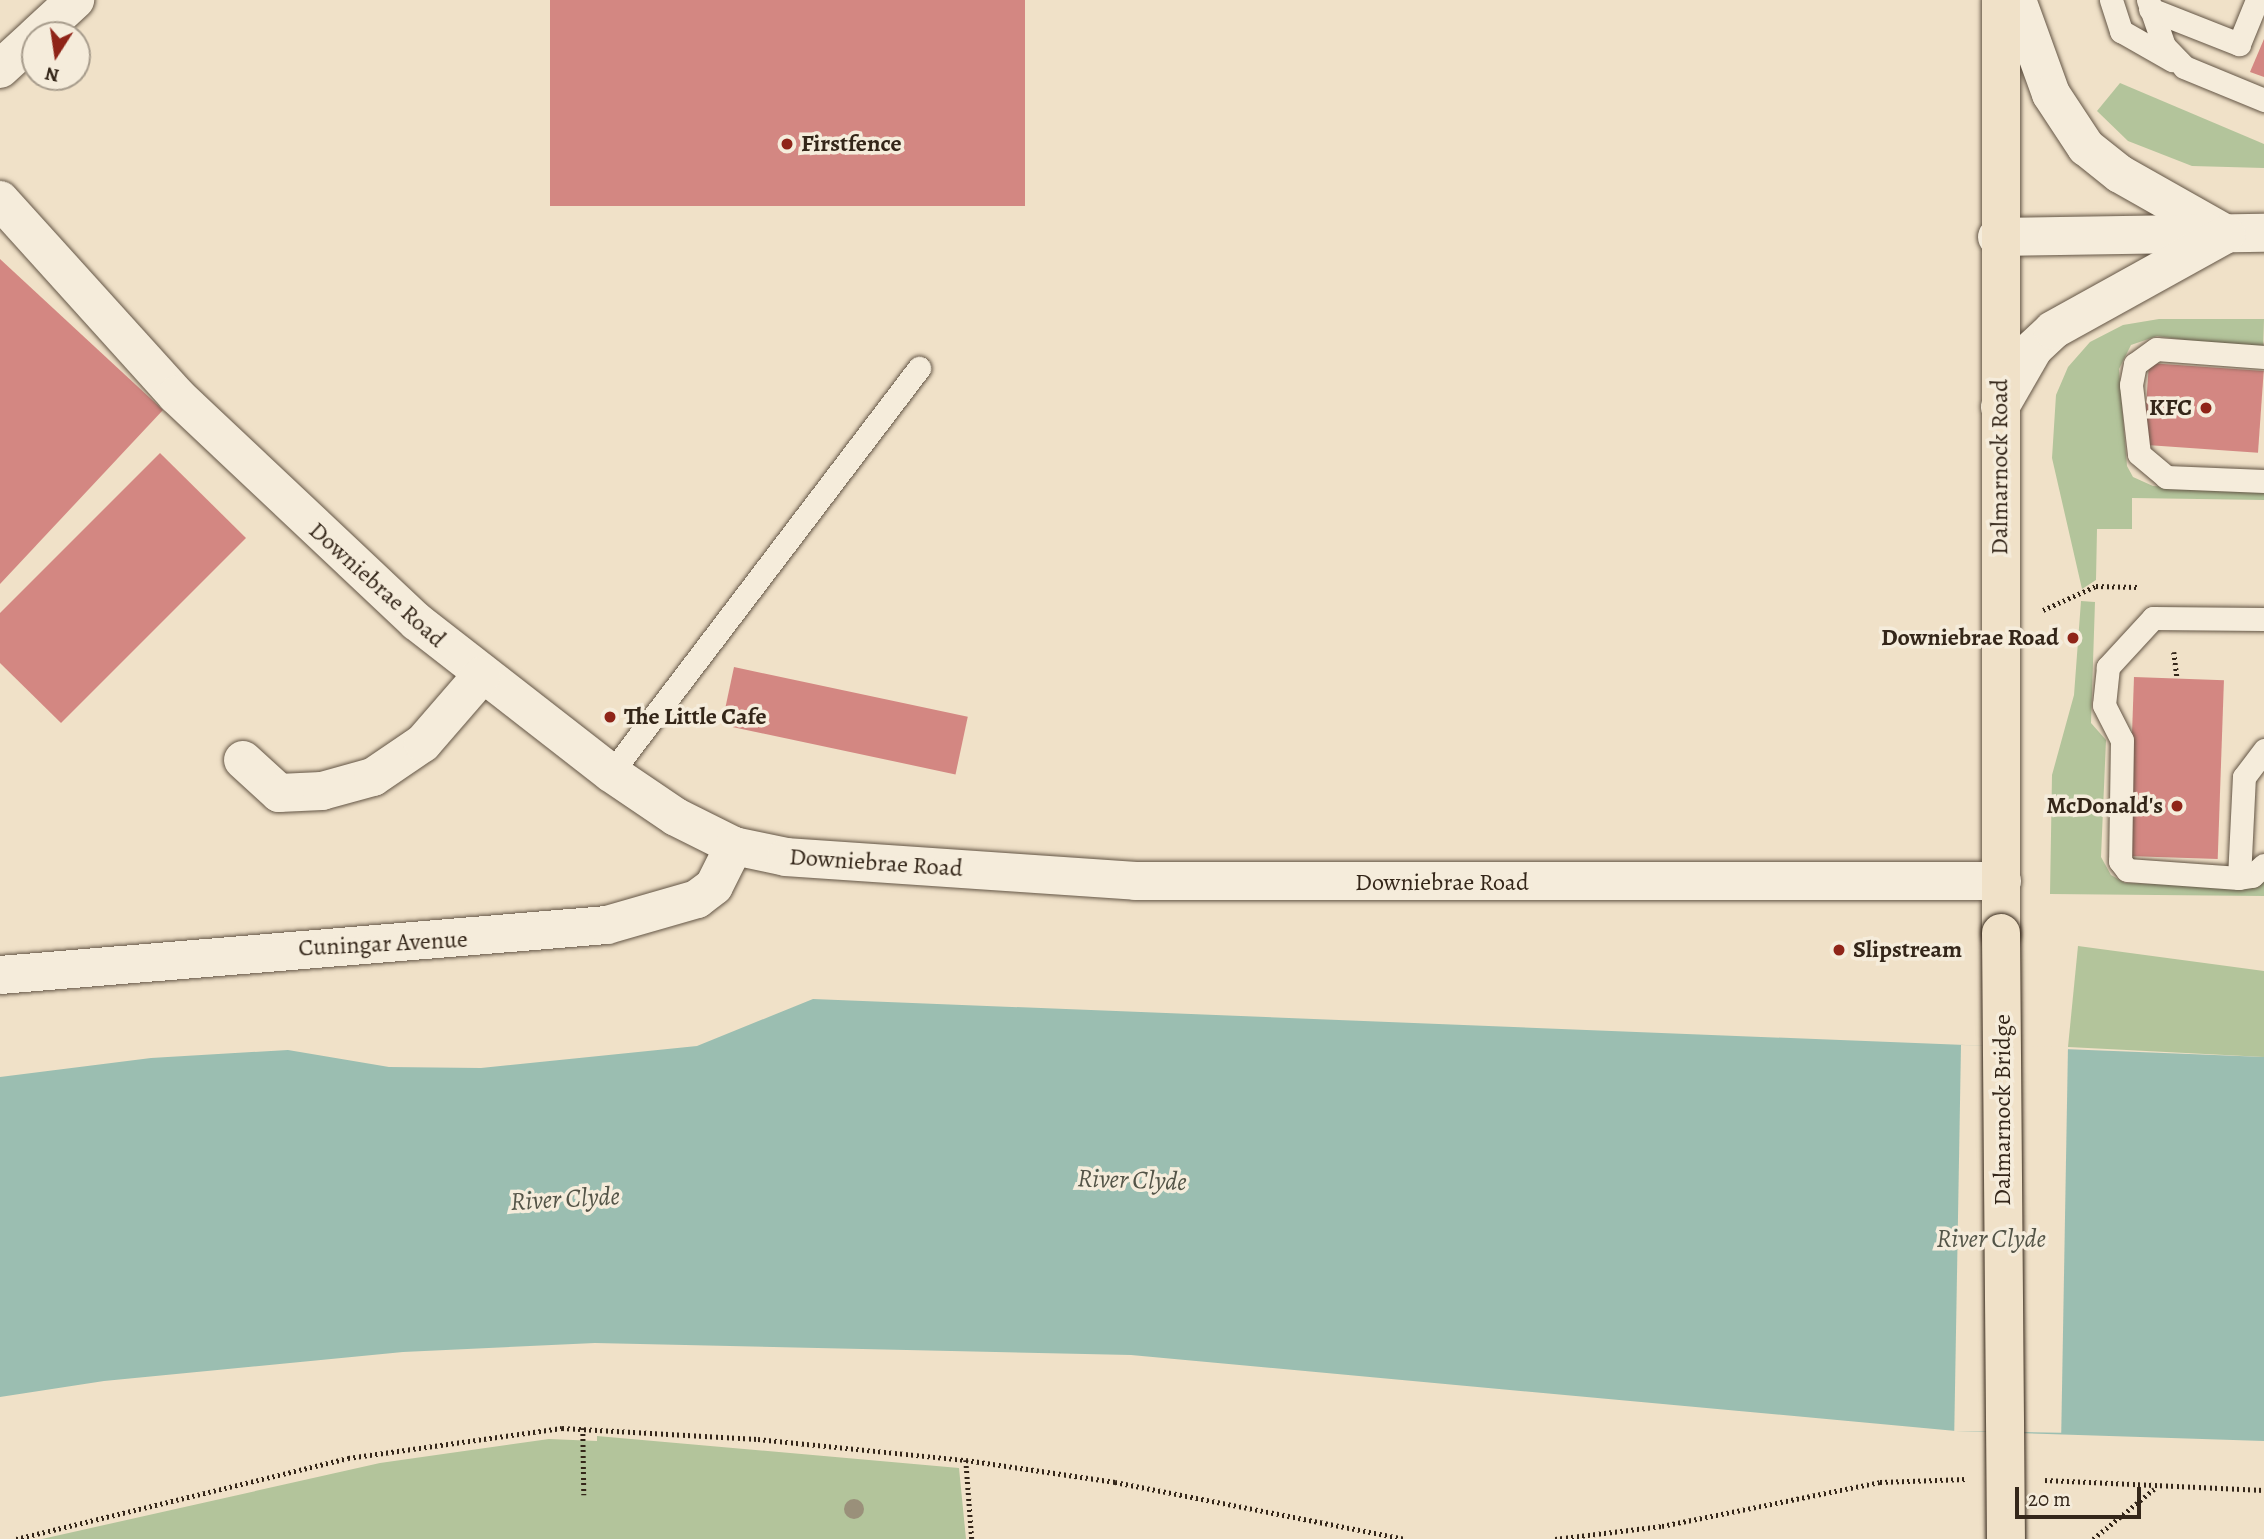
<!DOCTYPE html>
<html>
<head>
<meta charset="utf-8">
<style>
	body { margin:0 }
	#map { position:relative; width:2264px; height:1539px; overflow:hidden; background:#f0e1c8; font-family:Alegreya,serif }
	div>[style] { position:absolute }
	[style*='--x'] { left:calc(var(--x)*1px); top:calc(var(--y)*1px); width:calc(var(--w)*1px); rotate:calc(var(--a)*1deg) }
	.green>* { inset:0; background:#b3c49b }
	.water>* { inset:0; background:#9bbeb1 }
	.pier>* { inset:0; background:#f0e1c8; transform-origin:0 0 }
	.building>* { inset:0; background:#d38782; transform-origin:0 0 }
	.path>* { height:4.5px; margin-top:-2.25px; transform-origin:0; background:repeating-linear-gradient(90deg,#342619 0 2px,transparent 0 5.5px) }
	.roads { filter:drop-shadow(0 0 2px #635545) drop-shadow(0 0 2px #635545) }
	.lane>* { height:23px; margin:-11.5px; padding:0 11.5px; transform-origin:11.5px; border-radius:11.5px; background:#f5ecdb }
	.street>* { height:38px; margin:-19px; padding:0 19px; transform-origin:19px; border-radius:19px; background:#f5ecdb }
	.primary>* { height:38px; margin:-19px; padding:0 19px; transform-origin:19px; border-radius:19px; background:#f0e1c8 }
	.bridges { filter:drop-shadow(0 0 2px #342619) drop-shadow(0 0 2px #342619) }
	.primary-bridge>* { height:38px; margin:-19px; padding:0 19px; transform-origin:19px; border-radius:19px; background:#f0e1c8 }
	.trees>* { width:20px; height:20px; margin:-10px; border-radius:50%; background:#9a907a }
	.dots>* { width:19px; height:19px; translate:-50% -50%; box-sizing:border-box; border:4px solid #f5ecdb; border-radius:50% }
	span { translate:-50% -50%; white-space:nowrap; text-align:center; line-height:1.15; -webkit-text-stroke:7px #f5ecdb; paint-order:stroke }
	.poi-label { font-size:24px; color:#342619; font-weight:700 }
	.left { translate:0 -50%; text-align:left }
	.right { translate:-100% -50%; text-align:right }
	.street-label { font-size:24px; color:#342619 }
	.water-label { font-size:26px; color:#535447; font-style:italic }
	.north { position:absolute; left:21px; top:21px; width:70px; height:70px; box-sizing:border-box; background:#f5ecdb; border:2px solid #a89d8d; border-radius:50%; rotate:192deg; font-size:19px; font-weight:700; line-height:28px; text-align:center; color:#342619 }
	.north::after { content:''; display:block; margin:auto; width:24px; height:32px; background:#8f2418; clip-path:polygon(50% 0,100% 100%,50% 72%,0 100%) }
	.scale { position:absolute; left:2015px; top:1487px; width:126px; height:32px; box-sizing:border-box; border:4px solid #342619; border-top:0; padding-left:9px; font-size:21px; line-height:24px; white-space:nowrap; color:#342619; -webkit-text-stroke:5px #f5ecdb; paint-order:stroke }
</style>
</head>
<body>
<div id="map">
	<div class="green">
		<div style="clip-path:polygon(2120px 83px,2264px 144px,2264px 168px,2192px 166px,2128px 141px,2097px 111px)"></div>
		<div style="clip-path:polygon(2159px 319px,2264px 319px,2263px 351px,2157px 336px,2131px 345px,2119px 369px,2127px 466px,2133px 477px,2153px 486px,2264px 491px,2264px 500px,2132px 498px,2132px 529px,2097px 529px,2096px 580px,2082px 589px,2052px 458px,2056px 395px,2068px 367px,2090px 342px,2123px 325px)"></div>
		<div style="clip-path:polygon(2081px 601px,2095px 602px,2091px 723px,2106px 740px,2101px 857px,2111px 875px,2125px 883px,2240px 886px,2264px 876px,2264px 896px,2050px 894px,2052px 775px,2074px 695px)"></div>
		<div style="clip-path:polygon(2078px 946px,2264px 971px,2264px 1057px,2068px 1047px)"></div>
		<div style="clip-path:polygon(597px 1436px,959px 1468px,966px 1539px,42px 1539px,380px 1463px,549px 1439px,597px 1441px)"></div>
	</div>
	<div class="water">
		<div style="clip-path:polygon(813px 999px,2264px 1057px,2264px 1441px,1956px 1431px,1131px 1355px,595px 1343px,403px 1352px,104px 1381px,0 1397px,0 1077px,151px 1058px,288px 1050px,389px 1067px,481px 1068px,697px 1046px)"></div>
	</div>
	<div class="pier">
		<div style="left:1961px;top:1045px;width:107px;height:386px;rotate:1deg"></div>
	</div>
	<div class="building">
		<div style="left:550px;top:0;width:475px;height:206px"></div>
		<div style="clip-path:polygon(2264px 39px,2264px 77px,2250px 72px)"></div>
		<div style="clip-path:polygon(0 259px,163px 410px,0 584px)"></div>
		<div style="left:2149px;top:363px;width:115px;height:82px;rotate:4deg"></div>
		<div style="clip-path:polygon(160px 453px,246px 538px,61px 723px,0 663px,0 613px)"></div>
		<div style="left:734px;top:667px;width:239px;height:59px;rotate:12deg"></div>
		<div style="left:2134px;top:677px;width:90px;height:179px;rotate:2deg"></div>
	</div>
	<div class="path">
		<div style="--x:2043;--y:610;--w:58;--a:-24.4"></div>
		<div style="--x:2096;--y:586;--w:41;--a:1.4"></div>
		<div style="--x:2174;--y:652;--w:26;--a:83"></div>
		<div style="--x:583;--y:1428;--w:67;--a:89.1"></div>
		<div style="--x:966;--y:1460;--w:79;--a:85.7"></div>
		<div style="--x:2045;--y:1480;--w:219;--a:2.6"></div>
		<div style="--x:16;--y:1539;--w:342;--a:-13.7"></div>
		<div style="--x:348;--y:1458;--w:216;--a:-8"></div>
		<div style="--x:562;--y:1428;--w:196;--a:3.2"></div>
		<div style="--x:758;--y:1439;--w:209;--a:5.8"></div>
		<div style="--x:966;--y:1460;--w:151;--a:8.4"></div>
		<div style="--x:1115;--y:1482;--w:297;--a:11.1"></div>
		<div style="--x:1555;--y:1539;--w:108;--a:-6.9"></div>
		<div style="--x:1662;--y:1526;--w:222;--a:-11.4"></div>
		<div style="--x:1880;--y:1482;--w:86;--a:-2"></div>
		<div style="--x:2093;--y:1539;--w:79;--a:-39.3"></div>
	</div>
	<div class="roads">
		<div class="lane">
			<div style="--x:2111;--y:0;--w:33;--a:72"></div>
			<div style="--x:2121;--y:31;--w:59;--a:29.6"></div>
			<div style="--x:2148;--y:0;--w:49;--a:70.8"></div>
			<div style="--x:2164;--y:46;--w:29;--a:46"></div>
			<div style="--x:2184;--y:67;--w:87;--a:22.4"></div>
			<div style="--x:2150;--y:9;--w:96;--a:21.5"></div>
			<div style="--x:2239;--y:44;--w:48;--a:-67.8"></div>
			<div style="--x:2264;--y:357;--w:108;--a:-175.8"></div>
			<div style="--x:2156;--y:349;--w:26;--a:144"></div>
			<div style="--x:2135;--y:364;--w:21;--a:101"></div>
			<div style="--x:2131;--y:385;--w:69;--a:83.4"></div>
			<div style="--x:2139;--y:454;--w:35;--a:40"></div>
			<div style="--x:2166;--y:477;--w:98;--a:2.3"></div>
			<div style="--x:2264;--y:619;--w:111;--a:-179.5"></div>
			<div style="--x:2153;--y:618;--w:67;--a:132.6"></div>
			<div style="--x:2108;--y:667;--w:38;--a:96"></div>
			<div style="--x:2104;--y:705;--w:39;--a:63"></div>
			<div style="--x:2122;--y:740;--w:121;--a:90.9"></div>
			<div style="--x:2120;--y:861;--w:11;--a:52"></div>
			<div style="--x:2127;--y:870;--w:112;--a:4.1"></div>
			<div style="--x:2239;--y:878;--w:13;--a:-9"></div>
			<div style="--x:2252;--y:876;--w:16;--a:-43"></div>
			<div style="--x:611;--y:773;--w:509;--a:-52.75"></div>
			<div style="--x:2239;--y:878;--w:101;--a:-87.2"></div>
			<div style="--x:2244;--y:777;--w:34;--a:-53"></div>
		</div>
		<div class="street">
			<div style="--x:2017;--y:0;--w:100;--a:70.1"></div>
			<div style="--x:2051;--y:94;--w:64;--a:56.6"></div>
			<div style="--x:2086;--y:147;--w:43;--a:38.5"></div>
			<div style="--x:2120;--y:174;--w:122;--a:29.5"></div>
			<div style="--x:37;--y:35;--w:52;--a:-42.6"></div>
			<div style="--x:0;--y:69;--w:47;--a:-42.4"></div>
			<div style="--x:0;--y:200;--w:263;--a:47.9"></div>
			<div style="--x:176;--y:395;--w:331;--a:43.3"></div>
			<div style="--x:417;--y:622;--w:246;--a:37.9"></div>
			<div style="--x:611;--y:773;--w:78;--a:34.1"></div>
			<div style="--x:676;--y:817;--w:65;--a:26.6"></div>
			<div style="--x:734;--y:846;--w:53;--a:11.9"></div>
			<div style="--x:786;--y:857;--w:350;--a:3.9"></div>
			<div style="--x:1135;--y:881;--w:867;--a:0"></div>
			<div style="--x:1997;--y:237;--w:267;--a:-0.9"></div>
			<div style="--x:2000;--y:407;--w:68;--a:-60"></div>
			<div style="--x:2034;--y:348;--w:26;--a:-43"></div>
			<div style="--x:2053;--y:330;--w:198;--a:-29"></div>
			<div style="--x:243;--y:760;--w:49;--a:42.5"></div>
			<div style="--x:279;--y:793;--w:43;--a:-2.7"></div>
			<div style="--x:322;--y:791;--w:53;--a:-15.4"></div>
			<div style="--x:373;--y:777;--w:60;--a:-34.2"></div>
			<div style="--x:423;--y:743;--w:89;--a:-49.1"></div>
			<div style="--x:0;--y:975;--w:609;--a:-4.71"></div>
			<div style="--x:607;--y:925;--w:94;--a:-16.1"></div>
			<div style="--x:697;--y:899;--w:21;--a:-37"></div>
			<div style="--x:714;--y:886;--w:45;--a:-63.4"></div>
		</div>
		<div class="primary">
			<div style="--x:2001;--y:0;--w:933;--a:90"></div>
		</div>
	</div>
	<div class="bridges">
		<div class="primary-bridge">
			<div style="--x:2001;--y:933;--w:606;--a:89.53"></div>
		</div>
	</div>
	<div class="trees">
		<div style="left:854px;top:1509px"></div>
	</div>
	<div class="dots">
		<div style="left:787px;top:144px;background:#8f2418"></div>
		<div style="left:2206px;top:408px;background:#8f2418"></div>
		<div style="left:2073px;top:638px;background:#8f2418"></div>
		<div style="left:610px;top:717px;background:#8f2418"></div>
		<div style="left:2177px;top:806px;background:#8f2418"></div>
		<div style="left:1839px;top:950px;background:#8f2418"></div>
	</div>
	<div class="poi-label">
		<span class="left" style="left:801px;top:144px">Firstfence</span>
		<span class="right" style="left:2192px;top:408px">KFC</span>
		<span class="right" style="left:2059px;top:638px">Downiebrae Road</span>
		<span class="left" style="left:624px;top:717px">The Little Cafe</span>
		<span class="right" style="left:2163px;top:806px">McDonald's</span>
		<span class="left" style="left:1853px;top:950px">Slipstream</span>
	</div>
	<div class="street-label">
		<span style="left:2000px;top:467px;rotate:-90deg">Dalmarnock Road</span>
		<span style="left:377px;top:585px;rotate:42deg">Downiebrae Road</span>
		<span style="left:876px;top:863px;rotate:4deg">Downiebrae Road</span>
		<span style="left:1442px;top:883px">Downiebrae Road</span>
		<span style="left:383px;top:944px;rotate:-3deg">Cuningar Avenue</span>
		<span style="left:2003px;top:1110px;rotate:-90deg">Dalmarnock Bridge</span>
	</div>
	<div class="water-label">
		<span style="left:1132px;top:1180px;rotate:2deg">River Clyde</span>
		<span style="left:565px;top:1199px;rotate:-3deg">River Clyde</span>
		<span style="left:1991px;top:1239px">River Clyde</span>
	</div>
	<div class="north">N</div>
	<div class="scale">20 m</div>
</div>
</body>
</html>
